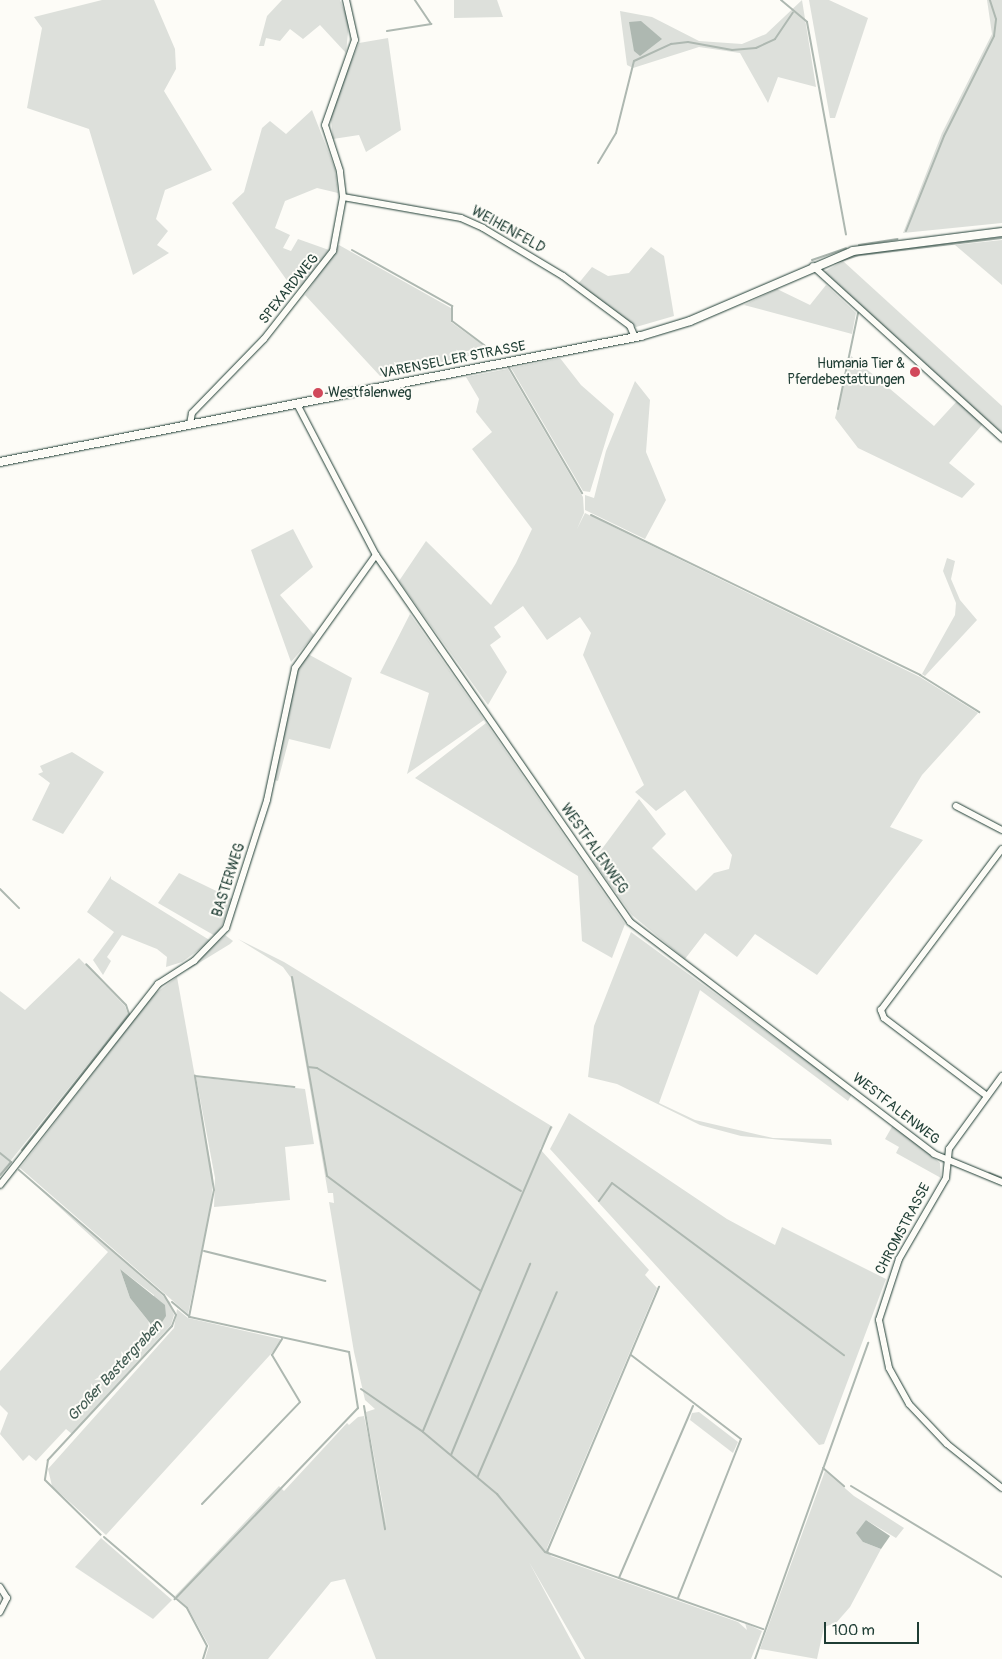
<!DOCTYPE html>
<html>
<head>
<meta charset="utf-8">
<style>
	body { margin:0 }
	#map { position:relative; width:1002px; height:1659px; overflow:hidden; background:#fdfcf7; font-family:Pangolin,sans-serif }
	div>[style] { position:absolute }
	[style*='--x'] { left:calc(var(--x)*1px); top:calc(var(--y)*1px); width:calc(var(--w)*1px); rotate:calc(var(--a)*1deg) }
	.green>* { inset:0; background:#dde0db }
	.water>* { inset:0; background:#aeb8b1 }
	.stream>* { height:2px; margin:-1px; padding:0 1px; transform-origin:1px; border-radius:1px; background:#aeb8b1 }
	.roads { filter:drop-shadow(0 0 1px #1f3d34) drop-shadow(0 0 1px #1f3d34) }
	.minor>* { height:6px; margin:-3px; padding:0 3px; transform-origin:3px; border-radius:3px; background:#fdfcf7 }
	.major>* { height:8px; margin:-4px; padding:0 4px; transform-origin:4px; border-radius:4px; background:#fdfcf7 }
	.dots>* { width:14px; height:14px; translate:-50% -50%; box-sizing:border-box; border:2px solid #fdfcf7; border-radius:50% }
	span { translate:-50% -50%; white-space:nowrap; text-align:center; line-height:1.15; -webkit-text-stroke:4px #fdfcf7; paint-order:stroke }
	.street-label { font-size:14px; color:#1f3d34 }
	.poi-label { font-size:14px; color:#1f3d34 }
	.right { translate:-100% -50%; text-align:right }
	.left { translate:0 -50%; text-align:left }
	.water-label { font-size:15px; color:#435c53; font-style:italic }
	.scale { position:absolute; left:824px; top:1622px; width:95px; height:22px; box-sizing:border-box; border:2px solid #1f3d34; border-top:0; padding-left:6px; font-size:15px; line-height:18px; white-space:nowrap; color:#1f3d34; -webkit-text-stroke:4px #fdfcf7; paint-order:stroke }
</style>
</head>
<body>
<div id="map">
	<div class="green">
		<div style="clip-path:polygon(102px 0,154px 0,175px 49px,176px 69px,164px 91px,212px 170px,165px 190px,156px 219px,168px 231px,157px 245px,169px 253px,133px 275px,89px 129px,27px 108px,42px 28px,34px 17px)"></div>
		<div style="clip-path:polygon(282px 0,340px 0,349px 22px,346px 53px,320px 25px,303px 39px,290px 29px,280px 41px,266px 38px,264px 46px,259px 46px,267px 16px)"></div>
		<div style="clip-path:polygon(454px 0,497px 0,503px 17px,454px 18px)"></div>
		<div style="clip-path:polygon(802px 0,816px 87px,778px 77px,768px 103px,740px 53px,699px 47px,633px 68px,627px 65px,620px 11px,652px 17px,699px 41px,742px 44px,766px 34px)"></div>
		<div style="clip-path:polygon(809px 0,829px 0,868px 18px,835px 118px,830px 118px)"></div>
		<div style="clip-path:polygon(987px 0,1002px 0,1002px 223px,903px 233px,942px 133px,992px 34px)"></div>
		<div style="clip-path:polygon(388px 38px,401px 130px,366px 152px,359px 135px,333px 139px,330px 111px,359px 43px)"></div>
		<div style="clip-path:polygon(312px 110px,335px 169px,338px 193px,317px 188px,285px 201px,275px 228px,290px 235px,283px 248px,291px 251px,298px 239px,329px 250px,300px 289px,293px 289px,232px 203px,244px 192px,262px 128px,270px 121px,286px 134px)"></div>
		<div style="clip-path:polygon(1002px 240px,1002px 285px,955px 245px)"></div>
		<div style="clip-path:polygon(339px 245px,451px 308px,451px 322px,491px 351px,380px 376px,305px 295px)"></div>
		<div style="clip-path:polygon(651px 247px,664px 256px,674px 316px,636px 327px,578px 284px,592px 267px,608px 276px,629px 273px)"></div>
		<div style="clip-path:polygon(843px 261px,1002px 406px,1002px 433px,822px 273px)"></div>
		<div style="clip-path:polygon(826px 285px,856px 313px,852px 334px,744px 305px,777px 289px,810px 305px)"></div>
		<div style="clip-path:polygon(851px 356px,934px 426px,957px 401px,983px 424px,949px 463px,975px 484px,962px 498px,858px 448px,835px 418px)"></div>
		<div style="clip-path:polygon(560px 358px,581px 385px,614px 414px,590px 492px,583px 491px,511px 368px)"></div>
		<div style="clip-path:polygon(508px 369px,583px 497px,584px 513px,577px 529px,585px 513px,920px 677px,978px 713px,922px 775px,890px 827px,923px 840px,817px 975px,755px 934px,737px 957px,705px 933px,685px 959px,632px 915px,593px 861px,639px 799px,666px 834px,652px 848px,696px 891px,714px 873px,729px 869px,732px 855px,685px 790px,656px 811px,635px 792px,644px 785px,583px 655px,591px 633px,580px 617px,547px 640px,523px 606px,494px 627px,501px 637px,490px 645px,507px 672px,488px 705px,399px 581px,426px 541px,491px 605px,516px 563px,532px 529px,472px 449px,492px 432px,476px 412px,479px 399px,466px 377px)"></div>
		<div style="clip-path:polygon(635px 381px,650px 400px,646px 452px,666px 500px,645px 539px,585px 510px,585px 495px,594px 498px,606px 451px)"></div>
		<div style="clip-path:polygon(293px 529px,313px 567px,280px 595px,314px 635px,291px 662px,251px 550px)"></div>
		<div style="clip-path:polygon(947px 558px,955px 561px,951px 579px,960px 600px,977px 620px,925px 676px,922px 674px,955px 615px,956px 603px,943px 571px)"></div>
		<div style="clip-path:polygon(410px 614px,484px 720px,407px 774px,429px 693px,380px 673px)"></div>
		<div style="clip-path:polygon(306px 653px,352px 678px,330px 749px,289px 739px,278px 781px,274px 780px,298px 667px)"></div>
		<div style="clip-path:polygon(486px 723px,625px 924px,612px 958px,582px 941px,578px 876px,415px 778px)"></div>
		<div style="clip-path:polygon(72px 752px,104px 772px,63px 834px,32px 820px,50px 783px,38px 774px,43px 772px,40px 766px)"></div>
		<div style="clip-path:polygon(179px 873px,233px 899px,217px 937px,158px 903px)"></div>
		<div style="clip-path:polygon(111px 876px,111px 879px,211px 941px,182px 962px,166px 967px,167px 957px,157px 949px,122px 935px,107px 957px,111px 961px,103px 975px,93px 960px,114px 932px,87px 912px)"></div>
		<div style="clip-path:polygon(631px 932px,852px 1094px,848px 1101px,700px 990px,659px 1103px,695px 1120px,773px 1138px,831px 1139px,832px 1145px,741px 1136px,700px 1125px,617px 1084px,588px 1077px,594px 1026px)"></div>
		<div style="clip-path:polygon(225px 935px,233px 941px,230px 944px,186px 971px)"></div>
		<div style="clip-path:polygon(238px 939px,284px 962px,553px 1127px,540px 1149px,649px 1270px,645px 1275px,657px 1288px,547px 1548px,551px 1556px,738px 1622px,747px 1630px,745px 1623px,762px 1631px,751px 1659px,585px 1659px,529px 1562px,581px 1659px,376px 1659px,345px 1579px,331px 1582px,268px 1659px,205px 1659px,209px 1646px,188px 1608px,175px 1596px,279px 1486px,284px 1491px,347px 1423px,349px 1425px,358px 1417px,364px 1416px,387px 1528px,366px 1412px,375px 1409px,365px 1400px,354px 1352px,329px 1202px,334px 1203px,333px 1193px,328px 1193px,291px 978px,283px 967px)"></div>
		<div style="clip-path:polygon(79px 958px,125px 1006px,128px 1014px,0 1174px,0 991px,25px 1010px)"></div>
		<div style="clip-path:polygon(177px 977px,213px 1177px,211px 1206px,188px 1314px,20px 1168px,152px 996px)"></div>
		<div style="clip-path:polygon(196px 1077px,305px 1089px,314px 1144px,285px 1147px,290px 1200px,214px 1207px,215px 1178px)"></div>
		<div style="clip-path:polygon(569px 1113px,727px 1219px,775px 1245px,782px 1227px,886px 1279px,824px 1444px,819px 1445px,550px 1149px)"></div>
		<div style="clip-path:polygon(893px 1125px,940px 1163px,941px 1178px,896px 1153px,899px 1147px,885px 1139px)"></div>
		<div style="clip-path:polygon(evenodd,19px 1170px,170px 1302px,174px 1315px,171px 1325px,72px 1434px,66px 1429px,36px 1461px,29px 1455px,23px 1461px,0 1434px,8px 1413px,0 1405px,0 1371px,108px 1252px,19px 1170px,120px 1269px,154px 1295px,150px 1334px,150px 1323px,130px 1298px,120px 1269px)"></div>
		<div style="clip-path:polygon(177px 1309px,188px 1318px,280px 1339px,280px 1344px,106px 1535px,52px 1486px,48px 1469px,174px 1328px)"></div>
		<div style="clip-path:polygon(699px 1412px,738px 1442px,733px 1453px,690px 1420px,692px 1413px)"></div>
		<div style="clip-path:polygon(825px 1471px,854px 1496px,904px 1528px,896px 1538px,866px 1520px,863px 1542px,881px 1549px,850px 1607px,836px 1623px,824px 1627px,817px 1659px,760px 1649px)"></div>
		<div style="clip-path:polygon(101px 1538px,172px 1600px,153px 1619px,75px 1567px)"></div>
	</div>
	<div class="water">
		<div style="clip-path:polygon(641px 21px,662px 39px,640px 56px,634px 51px,629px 22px)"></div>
		<div style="clip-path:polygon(120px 1269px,165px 1305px,166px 1316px,153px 1336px,150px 1323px,130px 1298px)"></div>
		<div style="clip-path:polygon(866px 1520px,890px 1536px,881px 1549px,863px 1542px,856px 1533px)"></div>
	</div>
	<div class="stream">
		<div style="--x:781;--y:0;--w:34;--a:40"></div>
		<div style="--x:807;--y:22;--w:216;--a:79.6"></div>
		<div style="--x:387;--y:31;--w:45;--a:-9"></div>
		<div style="--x:431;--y:24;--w:29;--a:-124"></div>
		<div style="--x:598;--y:163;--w:35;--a:-59"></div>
		<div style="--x:616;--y:133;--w:74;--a:-76"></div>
		<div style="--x:634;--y:61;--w:41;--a:-24.7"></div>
		<div style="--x:671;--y:44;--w:17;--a:-7"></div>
		<div style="--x:688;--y:42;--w:45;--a:10.3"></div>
		<div style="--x:732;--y:50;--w:24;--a:-5"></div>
		<div style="--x:756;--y:48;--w:21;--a:-25"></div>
		<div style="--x:775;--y:39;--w:32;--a:-56"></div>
		<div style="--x:906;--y:231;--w:102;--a:-68.2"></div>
		<div style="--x:944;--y:136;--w:112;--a:-63.4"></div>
		<div style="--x:994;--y:36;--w:17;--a:-83"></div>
		<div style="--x:996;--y:19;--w:20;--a:-108"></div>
		<div style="--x:859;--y:245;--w:39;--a:-9"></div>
		<div style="--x:352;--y:250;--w:115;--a:29.2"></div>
		<div style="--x:452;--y:306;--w:15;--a:90"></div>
		<div style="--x:452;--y:321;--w:50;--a:36.9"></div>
		<div style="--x:812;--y:260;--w:36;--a:-19"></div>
		<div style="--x:834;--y:263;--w:26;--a:-18"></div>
		<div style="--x:859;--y:255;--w:144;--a:-6.8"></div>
		<div style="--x:509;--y:368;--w:145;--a:59.7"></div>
		<div style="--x:838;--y:409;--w:98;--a:-78.2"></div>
		<div style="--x:591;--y:515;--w:366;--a:25.9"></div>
		<div style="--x:920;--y:675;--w:70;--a:32.1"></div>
		<div style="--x:0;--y:889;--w:27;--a:45"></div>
		<div style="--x:292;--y:977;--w:202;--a:80"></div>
		<div style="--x:327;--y:1176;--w:192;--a:36.8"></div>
		<div style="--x:481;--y:1291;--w:178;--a:-66.9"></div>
		<div style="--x:308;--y:1067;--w:9;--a:6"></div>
		<div style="--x:317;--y:1068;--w:238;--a:31.1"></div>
		<div style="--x:22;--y:1150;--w:173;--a:-51.8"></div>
		<div style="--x:129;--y:1014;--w:9;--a:-108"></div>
		<div style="--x:126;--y:1005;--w:57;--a:-134.3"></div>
		<div style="--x:0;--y:1153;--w:14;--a:39"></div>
		<div style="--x:19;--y:1170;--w:191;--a:40.8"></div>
		<div style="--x:164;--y:1295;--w:23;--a:59"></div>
		<div style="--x:176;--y:1315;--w:12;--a:110"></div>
		<div style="--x:172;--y:1326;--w:183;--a:132.8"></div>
		<div style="--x:48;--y:1460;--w:20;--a:99"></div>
		<div style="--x:45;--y:1480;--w:78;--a:44.5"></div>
		<div style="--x:989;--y:1173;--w:14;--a:21"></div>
		<div style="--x:0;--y:1175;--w:17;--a:-50"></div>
		<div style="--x:599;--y:1201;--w:22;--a:-54"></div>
		<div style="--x:612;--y:1183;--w:289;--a:36.6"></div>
		<div style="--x:204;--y:1251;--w:125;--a:13.9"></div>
		<div style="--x:172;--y:1302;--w:23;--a:40"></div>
		<div style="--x:190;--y:1317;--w:163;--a:12.4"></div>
		<div style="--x:349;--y:1352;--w:57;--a:80.9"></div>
		<div style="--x:358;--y:1408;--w:265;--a:133.8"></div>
		<div style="--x:189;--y:1317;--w:129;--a:-78.9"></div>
		<div style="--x:214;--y:1190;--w:116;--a:-99.5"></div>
		<div style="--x:195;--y:1076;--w:100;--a:6.3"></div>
		<div style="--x:631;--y:1355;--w:138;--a:37.4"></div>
		<div style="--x:741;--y:1439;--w:171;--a:111.6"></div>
		<div style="--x:361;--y:1389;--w:75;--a:34.7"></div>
		<div style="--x:423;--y:1432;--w:97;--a:40"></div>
		<div style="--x:497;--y:1494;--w:75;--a:50.4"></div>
		<div style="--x:545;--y:1552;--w:78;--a:19.4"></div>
		<div style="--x:364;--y:1406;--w:125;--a:80.3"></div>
		<div style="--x:693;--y:1406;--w:187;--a:113.3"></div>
		<div style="--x:619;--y:1578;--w:153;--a:19.5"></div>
		<div style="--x:423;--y:1431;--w:152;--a:-67.5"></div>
		<div style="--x:451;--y:1455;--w:207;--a:-67.5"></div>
		<div style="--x:823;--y:1468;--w:28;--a:41"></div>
		<div style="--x:478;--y:1476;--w:200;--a:-66.8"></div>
		<div style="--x:851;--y:1486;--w:176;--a:31.1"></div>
		<div style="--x:202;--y:1504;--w:141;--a:-46.1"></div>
		<div style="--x:300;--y:1402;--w:55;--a:-120.8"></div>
		<div style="--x:272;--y:1355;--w:19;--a:-58"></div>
		<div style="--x:104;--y:1537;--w:109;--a:40.5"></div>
		<div style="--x:187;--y:1608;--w:43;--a:62.2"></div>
		<div style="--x:207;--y:1646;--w:14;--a:107"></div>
		<div style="--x:547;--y:1552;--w:288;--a:-67.1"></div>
		<div style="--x:755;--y:1659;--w:336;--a:-70.3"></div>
	</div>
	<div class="roads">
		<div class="minor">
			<div style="--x:343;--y:197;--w:120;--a:10.1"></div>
			<div style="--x:461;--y:218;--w:24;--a:24"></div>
			<div style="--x:483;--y:228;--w:93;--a:31"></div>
			<div style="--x:563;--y:276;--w:84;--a:36.7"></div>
			<div style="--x:630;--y:326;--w:12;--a:66"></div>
			<div style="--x:813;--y:266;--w:256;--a:42.3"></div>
			<div style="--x:297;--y:404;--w:170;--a:62.4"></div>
			<div style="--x:376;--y:555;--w:446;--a:55.3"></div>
			<div style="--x:630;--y:922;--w:382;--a:37.3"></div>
			<div style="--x:934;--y:1154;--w:74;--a:22.4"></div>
			<div style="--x:190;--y:424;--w:11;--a:-80"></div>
			<div style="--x:192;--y:413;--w:103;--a:-45.8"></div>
			<div style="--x:264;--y:339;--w:112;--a:-51.9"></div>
			<div style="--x:333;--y:251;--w:55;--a:-79.5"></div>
			<div style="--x:343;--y:197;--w:26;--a:-97"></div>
			<div style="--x:340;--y:171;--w:48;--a:-108.1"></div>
			<div style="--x:325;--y:125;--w:90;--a:-70.6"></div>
			<div style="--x:355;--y:40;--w:41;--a:-102.7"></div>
			<div style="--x:956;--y:806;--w:52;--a:27.6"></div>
			<div style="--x:1002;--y:1076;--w:90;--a:126"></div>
			<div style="--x:949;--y:1149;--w:29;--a:96"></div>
			<div style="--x:946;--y:1178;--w:94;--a:120.1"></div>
			<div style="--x:899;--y:1259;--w:64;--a:108.2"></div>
			<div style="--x:879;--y:1320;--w:49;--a:78.2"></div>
			<div style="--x:889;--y:1368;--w:41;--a:60.9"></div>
			<div style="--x:909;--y:1404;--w:55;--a:46.5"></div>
			<div style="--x:947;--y:1444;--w:70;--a:38.7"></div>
			<div style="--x:987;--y:1096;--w:129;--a:-142.9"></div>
			<div style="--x:884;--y:1018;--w:9;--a:-111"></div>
			<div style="--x:881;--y:1010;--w:201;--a:-53.1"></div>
			<div style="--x:0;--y:1185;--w:256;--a:-51.8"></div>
			<div style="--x:158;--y:984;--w:43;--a:-32.6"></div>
			<div style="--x:194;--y:961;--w:46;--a:-45.9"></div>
			<div style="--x:226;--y:928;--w:134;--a:-72.2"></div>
			<div style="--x:267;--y:800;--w:135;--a:-78"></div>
			<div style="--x:295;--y:668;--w:139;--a:-54.4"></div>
			<div style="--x:0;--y:1587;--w:13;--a:58"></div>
			<div style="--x:7;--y:1598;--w:16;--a:117"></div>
		</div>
		<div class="major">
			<div style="--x:0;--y:462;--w:653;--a:-11.12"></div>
			<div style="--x:641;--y:336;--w:51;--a:-17"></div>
			<div style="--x:690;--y:321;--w:177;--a:-23.2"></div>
			<div style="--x:853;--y:251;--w:150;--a:-7.3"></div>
		</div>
	</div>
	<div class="dots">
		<div style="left:915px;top:372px;background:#d1495b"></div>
		<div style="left:318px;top:393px;background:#d1495b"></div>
	</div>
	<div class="street-label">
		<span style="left:508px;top:230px;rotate:29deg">WEIHENFELD</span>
		<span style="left:289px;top:289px;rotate:-51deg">SPEXARDWEG</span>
		<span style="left:453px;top:360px;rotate:-11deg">VARENSELLER STRASSE</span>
		<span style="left:594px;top:849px;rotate:55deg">WESTFALENWEG</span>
		<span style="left:229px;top:880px;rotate:-72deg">BASTERWEG</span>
		<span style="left:896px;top:1109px;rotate:38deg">WESTFALENWEG</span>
		<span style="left:903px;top:1229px;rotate:-62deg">CHROMSTRASSE</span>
	</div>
	<div class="poi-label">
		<span class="right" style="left:905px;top:372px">Humania Tier &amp;<br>Pferdebestattungen</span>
		<span class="left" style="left:328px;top:393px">Westfalenweg</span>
	</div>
	<div class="water-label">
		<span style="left:115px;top:1371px;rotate:-47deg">Großer Bastergraben</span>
	</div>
	<div class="scale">100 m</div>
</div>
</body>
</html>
